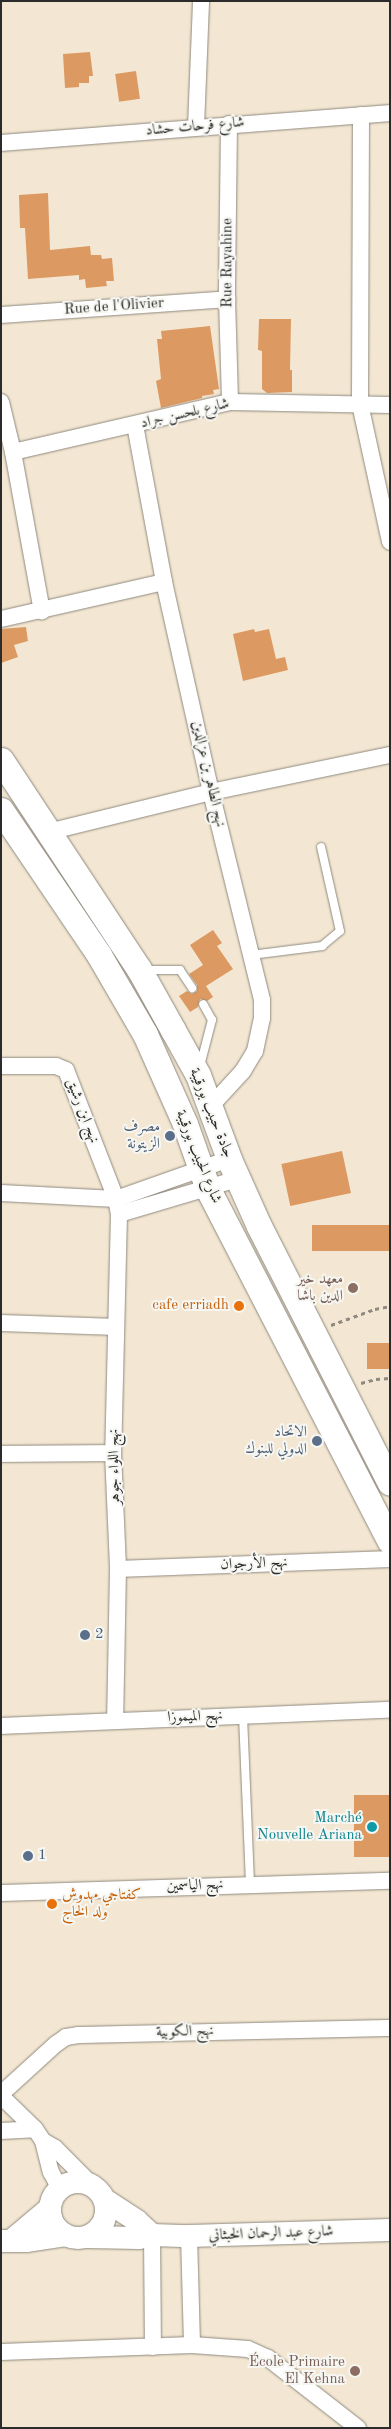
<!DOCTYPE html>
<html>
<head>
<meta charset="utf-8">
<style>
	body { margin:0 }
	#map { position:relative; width:391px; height:2429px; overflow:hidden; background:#f3e7d3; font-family:"Old Standard TT",Amiri,serif }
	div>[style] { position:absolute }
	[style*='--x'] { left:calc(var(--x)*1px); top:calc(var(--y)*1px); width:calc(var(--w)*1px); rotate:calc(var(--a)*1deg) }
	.building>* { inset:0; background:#dc9961; transform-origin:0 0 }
	.path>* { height:3px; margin-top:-1.5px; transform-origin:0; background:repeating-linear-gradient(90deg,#8f897f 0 4px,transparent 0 8px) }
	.roads { filter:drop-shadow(0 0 1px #8f897f) drop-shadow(0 0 1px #8f897f) }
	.lane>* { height:8px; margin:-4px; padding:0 4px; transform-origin:4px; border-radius:4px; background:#fff }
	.street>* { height:16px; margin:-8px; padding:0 8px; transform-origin:8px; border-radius:8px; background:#fff }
	.secondary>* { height:22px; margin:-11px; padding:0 11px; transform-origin:11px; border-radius:11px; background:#fff }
	.secondary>.ring { margin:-11px; padding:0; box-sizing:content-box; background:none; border:22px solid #fff; border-radius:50% }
	.primary>* { height:25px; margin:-12.5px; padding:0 12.5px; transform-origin:12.5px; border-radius:12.5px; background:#fff }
	.dots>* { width:14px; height:14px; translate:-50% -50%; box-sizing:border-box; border:2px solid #f6f6f2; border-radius:50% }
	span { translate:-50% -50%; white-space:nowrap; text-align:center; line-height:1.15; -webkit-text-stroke:4px #f6f6f2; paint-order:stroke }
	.street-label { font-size:15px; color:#2b2b2b }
	.service-label { font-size:15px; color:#4e5e75 }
	.right { translate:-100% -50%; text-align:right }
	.left { translate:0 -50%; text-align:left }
	.education-label { font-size:15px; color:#785e54 }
	.food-label { font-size:15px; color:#c56008 }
	.culture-label { font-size:15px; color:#0d838f }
	.frame { position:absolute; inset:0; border:2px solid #2b2b2b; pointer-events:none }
</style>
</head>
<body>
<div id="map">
	<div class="building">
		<div style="clip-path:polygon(90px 52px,93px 76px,89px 76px,89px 83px,79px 83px,79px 87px,65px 88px,63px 54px)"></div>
		<div style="left:136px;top:71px;width:28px;height:21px;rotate:82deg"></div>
		<div style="clip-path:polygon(48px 193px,50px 250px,90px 246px,91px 255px,101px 255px,102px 259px,112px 258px,114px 281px,106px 281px,107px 286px,86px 288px,85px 279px,79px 280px,79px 275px,28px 279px,25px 228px,20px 228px,19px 195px)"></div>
		<div style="clip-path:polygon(259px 319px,291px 319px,290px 370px,292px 370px,292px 392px,267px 393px,262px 389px,262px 351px,258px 350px)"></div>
		<div style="clip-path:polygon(210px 326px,219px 389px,213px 390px,214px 394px,202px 396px,202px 398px,161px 408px,156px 381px,161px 379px,157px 339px,162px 339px,161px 331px)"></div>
		<div style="clip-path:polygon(26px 627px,28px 641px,14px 645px,18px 657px,1px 663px,1px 629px)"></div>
		<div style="clip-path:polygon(254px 629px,255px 632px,269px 629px,276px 659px,285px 657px,288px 670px,243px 681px,233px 634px)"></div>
		<div style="clip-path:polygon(213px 930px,222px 943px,217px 946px,233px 969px,206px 986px,213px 997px,207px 1001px,200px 999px,198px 1007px,190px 1012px,179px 996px,187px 991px,192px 994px,197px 991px,197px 985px,189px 974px,203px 965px,190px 945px)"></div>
		<div style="left:342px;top:1151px;width:43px;height:62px;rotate:78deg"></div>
		<div style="left:390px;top:1225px;width:26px;height:78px;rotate:90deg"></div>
		<div style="left:390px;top:1343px;width:26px;height:23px;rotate:90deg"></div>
		<div style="left:390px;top:1795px;width:62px;height:36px;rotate:90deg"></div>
	</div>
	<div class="path">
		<div style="--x:331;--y:1325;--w:47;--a:-20"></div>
		<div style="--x:375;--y:1309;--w:15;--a:-11"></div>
		<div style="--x:361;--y:1383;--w:16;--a:-15"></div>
		<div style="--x:376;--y:1379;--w:14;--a:-4"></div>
	</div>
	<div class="roads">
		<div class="lane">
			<div style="--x:251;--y:955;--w:72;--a:-7.2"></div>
			<div style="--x:322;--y:946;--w:23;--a:-40"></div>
			<div style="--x:340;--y:931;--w:86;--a:-102.7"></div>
			<div style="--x:144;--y:970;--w:36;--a:0"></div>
			<div style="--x:180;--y:970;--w:22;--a:56"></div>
			<div style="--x:200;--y:1066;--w:48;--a:-75.4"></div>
			<div style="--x:212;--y:1020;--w:18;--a:-119"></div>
			<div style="--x:243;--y:1716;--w:168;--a:87.6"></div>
		</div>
		<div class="street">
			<div style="--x:361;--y:115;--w:289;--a:90.2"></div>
			<div style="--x:360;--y:404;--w:141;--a:77.7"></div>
			<div style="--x:229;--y:124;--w:175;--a:90.7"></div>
			<div style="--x:227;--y:299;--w:103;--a:88.3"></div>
			<div style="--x:196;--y:127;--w:126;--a:-87.7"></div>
			<div style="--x:1;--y:143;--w:390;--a:-4.4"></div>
			<div style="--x:1;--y:315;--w:227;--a:-4"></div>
			<div style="--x:1;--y:402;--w:51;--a:76.5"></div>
			<div style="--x:13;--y:452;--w:162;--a:79.7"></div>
			<div style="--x:135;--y:425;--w:160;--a:79.5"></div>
			<div style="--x:164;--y:582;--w:215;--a:77.4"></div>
			<div style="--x:211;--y:792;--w:214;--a:76.2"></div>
			<div style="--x:262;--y:1000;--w:18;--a:90"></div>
			<div style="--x:262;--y:1018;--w:34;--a:102"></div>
			<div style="--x:255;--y:1051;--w:23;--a:121"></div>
			<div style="--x:243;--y:1071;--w:50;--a:132.6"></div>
			<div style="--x:13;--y:452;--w:223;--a:-13"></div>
			<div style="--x:230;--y:402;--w:160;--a:1.1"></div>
			<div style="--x:1;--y:619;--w:167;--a:-12.8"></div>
			<div style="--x:48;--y:832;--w:168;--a:-13.8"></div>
			<div style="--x:211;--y:792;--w:183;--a:-11.7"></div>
			<div style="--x:1;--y:1066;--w:55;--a:0"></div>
			<div style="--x:56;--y:1066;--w:11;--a:22"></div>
			<div style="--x:66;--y:1070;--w:138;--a:68.8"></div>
			<div style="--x:116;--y:1199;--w:15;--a:79"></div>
			<div style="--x:119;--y:1214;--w:239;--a:91.4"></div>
			<div style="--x:113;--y:1453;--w:116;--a:87.5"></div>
			<div style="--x:118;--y:1569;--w:152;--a:91.1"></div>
			<div style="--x:1;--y:1193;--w:115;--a:3"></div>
			<div style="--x:116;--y:1199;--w:120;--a:-19.5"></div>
			<div style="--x:119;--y:1214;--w:123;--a:-16.5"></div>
			<div style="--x:1;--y:1323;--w:115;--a:2"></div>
			<div style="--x:1;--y:1454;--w:112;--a:-0.5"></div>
			<div style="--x:118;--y:1569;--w:272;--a:-2.1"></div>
			<div style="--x:1;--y:1726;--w:389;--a:-2.4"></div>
			<div style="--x:1;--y:1893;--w:389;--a:-1.8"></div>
			<div style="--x:1;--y:2094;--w:74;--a:-42.3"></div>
			<div style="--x:56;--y:2044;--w:12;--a:-35"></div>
			<div style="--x:66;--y:2037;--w:12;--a:-9"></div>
			<div style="--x:78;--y:2035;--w:312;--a:-1.3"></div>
			<div style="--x:1;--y:2096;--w:47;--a:44.1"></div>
			<div style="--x:35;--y:2129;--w:14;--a:56"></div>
			<div style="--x:43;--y:2141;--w:14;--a:30"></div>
			<div style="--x:55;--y:2148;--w:51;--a:45"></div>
			<div style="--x:1;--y:2131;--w:34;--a:-3"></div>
			<div style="--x:43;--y:2141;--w:32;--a:76"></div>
			<div style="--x:51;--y:2172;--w:19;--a:62"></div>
			<div style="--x:152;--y:2235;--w:112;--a:89.5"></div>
			<div style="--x:189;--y:2236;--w:109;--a:88.4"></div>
			<div style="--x:1;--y:2352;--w:191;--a:-2.1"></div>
			<div style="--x:192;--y:2345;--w:56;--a:4.1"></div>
			<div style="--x:248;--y:2349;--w:22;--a:24"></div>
			<div style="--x:268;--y:2358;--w:114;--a:37.9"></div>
		</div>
		<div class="secondary">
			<div class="ring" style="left:50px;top:2182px;width:34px;height:34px"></div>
			<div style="--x:105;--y:2200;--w:38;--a:33"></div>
			<div style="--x:137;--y:2221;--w:21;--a:43"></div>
			<div style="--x:88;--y:2237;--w:51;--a:1.1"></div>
			<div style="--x:139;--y:2238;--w:13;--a:-13"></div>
			<div style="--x:152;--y:2235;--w:37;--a:2"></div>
			<div style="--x:189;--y:2236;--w:201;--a:-1.7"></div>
			<div style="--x:1;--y:2241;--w:25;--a:0"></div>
			<div style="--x:26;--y:2241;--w:40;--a:-8.5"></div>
			<div style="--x:11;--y:2241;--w:51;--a:-40.2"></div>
		</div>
		<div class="primary">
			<div style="--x:1;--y:760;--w:250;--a:56.6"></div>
			<div style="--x:139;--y:969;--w:70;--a:60.9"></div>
			<div style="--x:173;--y:1030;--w:51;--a:60.9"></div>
			<div style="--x:198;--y:1075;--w:90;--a:69.7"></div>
			<div style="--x:229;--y:1159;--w:73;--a:65.9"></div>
			<div style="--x:259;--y:1226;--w:288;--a:63"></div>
			<div style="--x:1;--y:810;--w:175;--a:55.9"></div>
			<div style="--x:99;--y:955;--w:91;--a:59.8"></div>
			<div style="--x:145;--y:1034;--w:98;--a:66"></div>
			<div style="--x:185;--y:1124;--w:69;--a:70.5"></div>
			<div style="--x:208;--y:1189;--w:396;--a:62.7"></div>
		</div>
	</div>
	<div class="dots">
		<div style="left:170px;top:1136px;background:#5c6f8a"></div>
		<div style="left:353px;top:1288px;background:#8d6e63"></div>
		<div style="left:239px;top:1306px;background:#e8710a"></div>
		<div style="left:317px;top:1441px;background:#5c6f8a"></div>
		<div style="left:85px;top:1635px;background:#5c6f8a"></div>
		<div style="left:372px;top:1827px;background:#0f9aa8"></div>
		<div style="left:28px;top:1856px;background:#5c6f8a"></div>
		<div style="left:52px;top:1904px;background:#e8710a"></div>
		<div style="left:355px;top:2371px;background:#8d6e63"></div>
	</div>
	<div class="street-label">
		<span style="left:195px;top:127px;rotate:-5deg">شارع فرحات حشاد</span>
		<span style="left:228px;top:263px;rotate:-90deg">Rue Rayahine</span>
		<span style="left:114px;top:307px;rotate:-4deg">Rue de l'Olivier</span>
		<span style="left:185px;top:414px;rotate:-13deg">شارع بلحسن جراد</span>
		<span style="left:208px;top:774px;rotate:77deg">نهج الطاهر بن عزالدين</span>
		<span style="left:82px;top:1111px;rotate:69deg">نهج ابن رشيق</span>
		<span style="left:211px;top:1113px;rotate:68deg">جادة حبيب بورقيبة</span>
		<span style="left:198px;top:1157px;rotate:68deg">شارع الحبيب بورقيبة</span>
		<span style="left:115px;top:1467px;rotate:-91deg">نهج اللواء جوهر</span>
		<span style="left:254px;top:1564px;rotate:-2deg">نهج الأرجوان</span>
		<span style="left:195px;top:1717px;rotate:-2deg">نهج الميموزا</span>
		<span style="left:195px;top:1886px;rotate:-2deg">نهج الياسمين</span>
		<span style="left:185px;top:2032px;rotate:-1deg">نهج الكوبية</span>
		<span style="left:271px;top:2234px;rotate:-2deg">شارع عبد الرحمان الخبثاني</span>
	</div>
	<div class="service-label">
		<span class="right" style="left:160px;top:1136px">مصرف<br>الزيتونة</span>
		<span class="right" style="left:307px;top:1441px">الاتحاد<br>الدولي للبنوك</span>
		<span class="left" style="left:95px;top:1635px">2</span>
		<span class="left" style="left:38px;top:1856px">1</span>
	</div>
	<div class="education-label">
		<span class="right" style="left:343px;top:1288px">معهد خير<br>الدين باشا</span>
		<span class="right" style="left:345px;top:2371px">École Primaire<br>El Kehna</span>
	</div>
	<div class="food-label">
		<span class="right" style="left:229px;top:1306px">cafe erriadh</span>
		<span class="left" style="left:62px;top:1904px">كفتاجي مهدوش<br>ولد الخاج</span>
	</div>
	<div class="culture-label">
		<span class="right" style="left:362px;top:1827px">Marché<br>Nouvelle Ariana</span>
	</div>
	<div class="frame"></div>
</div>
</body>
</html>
